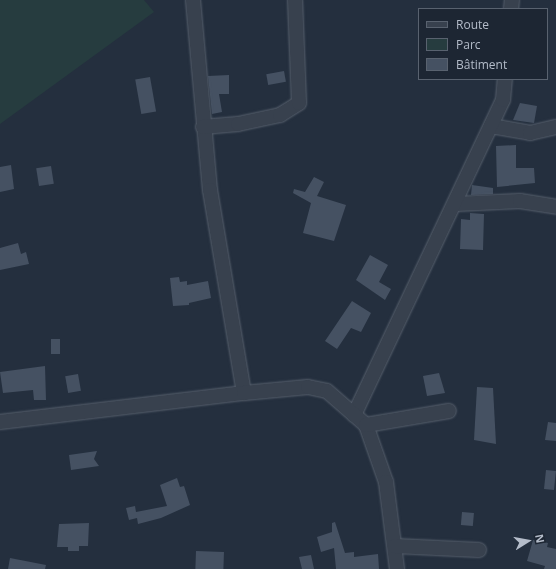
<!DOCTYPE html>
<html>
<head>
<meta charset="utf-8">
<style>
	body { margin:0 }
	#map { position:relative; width:556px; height:569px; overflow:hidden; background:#242f3e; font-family:"Open Sans",sans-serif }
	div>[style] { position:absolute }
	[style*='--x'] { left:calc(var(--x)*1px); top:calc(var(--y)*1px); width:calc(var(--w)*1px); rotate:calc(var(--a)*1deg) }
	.green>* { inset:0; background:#263c3f }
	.building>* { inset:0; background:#455162; transform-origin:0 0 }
	.roads { filter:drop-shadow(0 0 1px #565f6c) drop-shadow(0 0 1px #565f6c) }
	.minor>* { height:14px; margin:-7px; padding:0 7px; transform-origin:7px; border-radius:7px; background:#38414e }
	span { translate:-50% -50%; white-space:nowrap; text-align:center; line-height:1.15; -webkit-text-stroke:3px #1d2633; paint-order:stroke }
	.legend { position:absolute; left:418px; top:8px; width:130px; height:72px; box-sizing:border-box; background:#1d2633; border:1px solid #59626f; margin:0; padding:5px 7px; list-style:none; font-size:12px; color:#b4bcc9 }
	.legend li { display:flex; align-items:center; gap:8px; height:20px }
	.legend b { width:20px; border:1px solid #59626f }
	.north { position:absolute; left:508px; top:521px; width:40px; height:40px; -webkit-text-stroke:3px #1d2633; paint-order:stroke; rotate:79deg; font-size:11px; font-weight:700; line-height:16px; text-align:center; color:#b4bcc9 }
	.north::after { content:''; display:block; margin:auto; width:14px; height:18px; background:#b4bcc9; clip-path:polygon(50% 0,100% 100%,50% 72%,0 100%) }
</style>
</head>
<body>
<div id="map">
	<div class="green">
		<div style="clip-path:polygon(0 0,144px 0,154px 12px,0 124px)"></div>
	</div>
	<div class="building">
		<div style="left:284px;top:71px;width:11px;height:18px;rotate:80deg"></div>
		<div style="clip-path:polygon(229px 75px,229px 94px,219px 94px,222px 112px,212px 114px,208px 76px)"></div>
		<div style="left:150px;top:77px;width:35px;height:15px;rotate:80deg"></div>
		<div style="clip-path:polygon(520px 103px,537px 106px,534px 123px,513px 120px)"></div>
		<div style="clip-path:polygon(516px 145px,516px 168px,534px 168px,535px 183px,497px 187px,496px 146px)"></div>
		<div style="clip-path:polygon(11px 165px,14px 189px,0 192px,0 167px)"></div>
		<div style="left:51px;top:166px;width:18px;height:15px;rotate:81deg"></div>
		<div style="clip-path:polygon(314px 177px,324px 182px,317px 196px,346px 205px,334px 241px,303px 233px,311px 203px,293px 193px,294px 189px,305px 192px)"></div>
		<div style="clip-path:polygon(472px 185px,493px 188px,493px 194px,471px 195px)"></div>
		<div style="clip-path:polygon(470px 213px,484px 214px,483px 250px,460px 249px,461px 219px,470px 220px)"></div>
		<div style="clip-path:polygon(18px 243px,21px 254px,26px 252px,29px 264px,0 270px,0 248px)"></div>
		<div style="clip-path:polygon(370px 255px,388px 265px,379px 282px,391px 289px,385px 300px,356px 280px)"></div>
		<div style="clip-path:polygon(179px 277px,180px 282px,187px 281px,187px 285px,208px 281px,211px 298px,189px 303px,189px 305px,173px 306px,170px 278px)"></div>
		<div style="clip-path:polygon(352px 301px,371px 313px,361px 332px,351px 328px,337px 349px,325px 341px)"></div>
		<div style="left:60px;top:339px;width:15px;height:9px;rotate:90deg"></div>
		<div style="clip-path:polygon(45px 366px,46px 400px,34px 400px,33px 390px,3px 393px,0 372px)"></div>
		<div style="clip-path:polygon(439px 373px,445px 393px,427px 396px,423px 376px)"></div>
		<div style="left:78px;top:374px;width:17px;height:13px;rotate:80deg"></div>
		<div style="clip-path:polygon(477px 387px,493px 388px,496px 444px,474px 440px)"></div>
		<div style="clip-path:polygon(548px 422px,556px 423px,556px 441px,545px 440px)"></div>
		<div style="clip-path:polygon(97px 451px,94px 459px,99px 466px,71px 470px,69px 455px)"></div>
		<div style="left:546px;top:470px;width:10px;height:19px;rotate:6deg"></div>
		<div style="clip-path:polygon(177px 478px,180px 487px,184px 486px,190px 505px,161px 518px,138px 524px,137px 518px,129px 520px,126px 508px,135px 506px,137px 518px,136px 512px,167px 506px,160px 485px)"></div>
		<div style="left:462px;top:512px;width:12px;height:13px;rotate:5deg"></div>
		<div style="clip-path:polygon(335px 522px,345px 553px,354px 552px,354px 557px,378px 554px,379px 569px,336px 569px,334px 548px,321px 552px,317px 537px,332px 532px,332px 523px)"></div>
		<div style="clip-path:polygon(89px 523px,88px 546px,79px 546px,79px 551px,68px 551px,68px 547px,57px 547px,59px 524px)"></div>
		<div style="clip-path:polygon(533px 540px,548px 543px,547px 547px,556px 549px,556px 569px,544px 569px,545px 566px,527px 561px)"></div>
		<div style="left:196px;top:551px;width:28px;height:18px;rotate:2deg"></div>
		<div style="clip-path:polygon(311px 555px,314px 569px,302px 569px,299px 557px)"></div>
		<div style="clip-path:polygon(10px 558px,46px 565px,45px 569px,8px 569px)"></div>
	</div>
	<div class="roads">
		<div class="minor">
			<div style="--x:193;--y:0;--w:191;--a:84.9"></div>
			<div style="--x:210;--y:190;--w:206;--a:80.5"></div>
			<div style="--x:511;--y:9;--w:9;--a:-84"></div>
			<div style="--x:491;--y:126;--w:40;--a:10"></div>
			<div style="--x:530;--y:133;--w:27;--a:-13"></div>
			<div style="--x:203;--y:127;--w:35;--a:-5"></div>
			<div style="--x:238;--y:124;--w:43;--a:-12.1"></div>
			<div style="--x:280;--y:115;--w:22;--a:-32"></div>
			<div style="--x:299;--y:103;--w:103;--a:-92.2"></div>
			<div style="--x:456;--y:204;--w:64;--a:-2.7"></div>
			<div style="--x:520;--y:201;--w:36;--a:9"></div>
			<div style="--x:354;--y:415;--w:348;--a:-64.7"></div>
			<div style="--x:503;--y:100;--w:21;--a:-85"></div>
			<div style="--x:0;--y:422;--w:246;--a:-6.8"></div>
			<div style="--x:244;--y:393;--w:64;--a:-5.4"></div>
			<div style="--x:308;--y:387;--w:19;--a:12"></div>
			<div style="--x:327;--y:391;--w:52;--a:41.1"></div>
			<div style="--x:366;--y:425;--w:60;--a:70.7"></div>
			<div style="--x:386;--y:482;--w:88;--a:82.8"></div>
			<div style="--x:366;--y:425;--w:84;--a:-9.6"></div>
			<div style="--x:395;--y:546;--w:84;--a:2.7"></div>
		</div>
	</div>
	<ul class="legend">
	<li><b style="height:5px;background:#38414e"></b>Route</li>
	<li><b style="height:11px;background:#263c3f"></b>Parc</li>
	<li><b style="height:11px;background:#455162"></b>Bâtiment</li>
	</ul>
	<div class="north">N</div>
</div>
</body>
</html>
